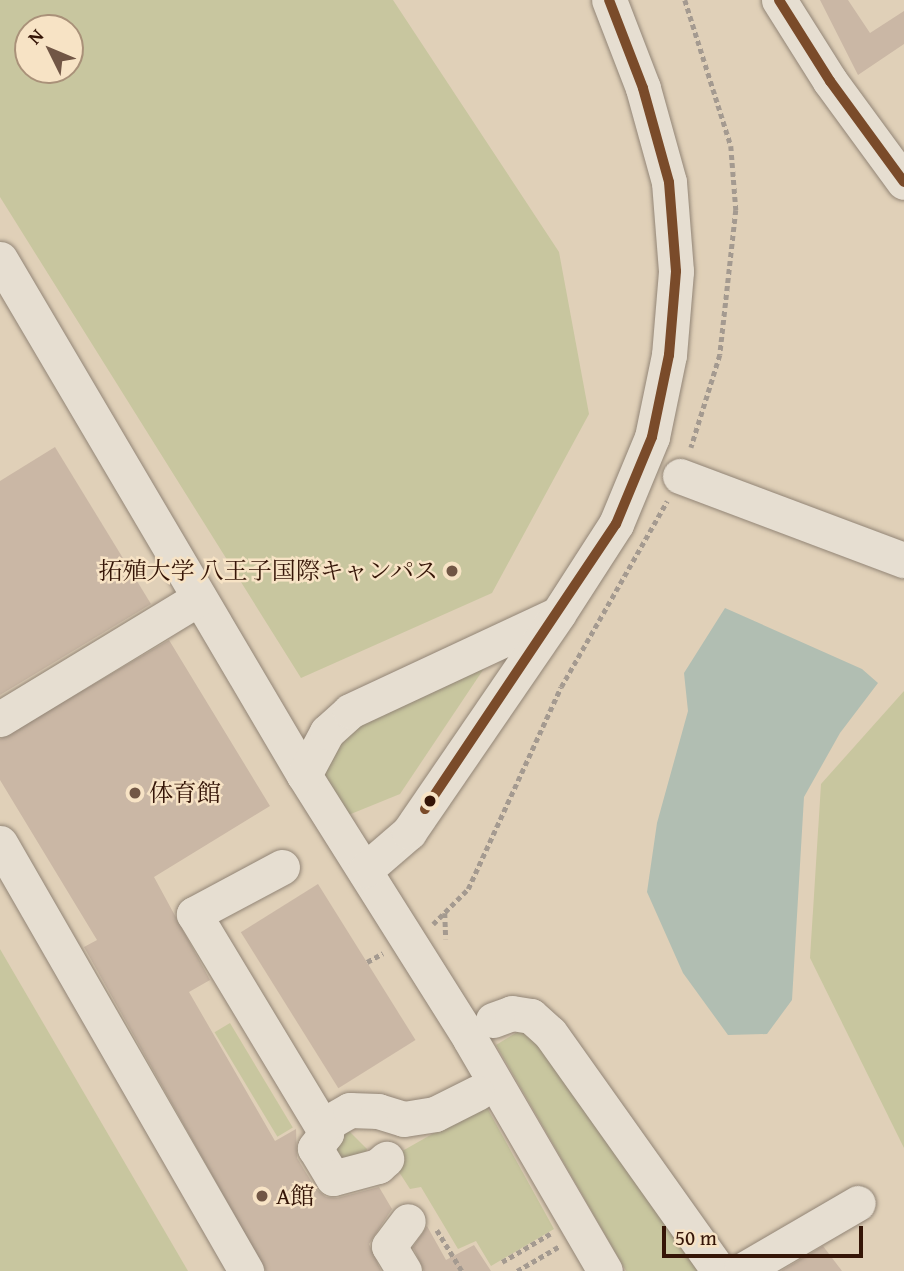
<!DOCTYPE html>
<html>
<head>
<meta charset="utf-8">
<style>
	body { margin:0 }
	#map { position:relative; width:904px; height:1271px; overflow:hidden; background:#e0d0b8; font-family:"Gentium Book Plus","Noto Serif JP",serif }
	div>[style] { position:absolute }
	[style*='--x'] { left:calc(var(--x)*1px); top:calc(var(--y)*1px); width:calc(var(--w)*1px); rotate:calc(var(--a)*1deg) }
	.green>* { inset:0; background:#c8c69f; transform-origin:0 0 }
	.water>* { inset:0; background:#b1beb2 }
	.building>* { inset:0; background:#cab7a5; transform-origin:0 0 }
	.path>* { height:4.5px; margin-top:-2.25px; transform-origin:0; background:repeating-linear-gradient(90deg,#a49a90 0 5px,transparent 0 8.5px) }
	.roads { filter:drop-shadow(0 0 2px #928576) drop-shadow(0 0 2px #928576) }
	.minor>* { height:35px; margin:-17.5px; padding:0 17.5px; transform-origin:17.5px; border-radius:17.5px; background:#e6ded1 }
	.bus-1>* { height:10px; margin:-5px; padding:0 5px; transform-origin:5px; border-radius:5px; background:#7a4b2a }
	.dots>* { width:19px; height:19px; translate:-50% -50%; box-sizing:border-box; border:4px solid #f7e3c5; border-radius:50% }
	span { translate:-50% -50%; white-space:nowrap; text-align:center; line-height:1.15; -webkit-text-stroke:5px #f7e3c5; paint-order:stroke }
	.poi-label { font-size:24px; color:#351507 }
	.right { translate:-100% -50%; text-align:right }
	.left { translate:0 -50%; text-align:left }
	.north { position:absolute; left:14px; top:14px; width:70px; height:70px; box-sizing:border-box; background:#f7e3c5; border:2px solid #a99179; border-radius:50%; rotate:313deg; font-size:19px; font-weight:700; line-height:28px; text-align:center; color:#351507 }
	.north::after { content:''; display:block; margin:auto; width:24px; height:32px; background:#715645; clip-path:polygon(50% 0,100% 100%,50% 72%,0 100%) }
	.scale { position:absolute; left:662px; top:1226px; width:201px; height:32px; box-sizing:border-box; border:4px solid #351507; border-top:0; padding-left:9px; font-size:21px; line-height:24px; white-space:nowrap; color:#351507; -webkit-text-stroke:5px #f7e3c5; paint-order:stroke }
</style>
</head>
<body>
<div id="map">
	<div class="green">
		<div style="clip-path:polygon(evenodd,0 0,393px 0,559px 252px,589px 414px,492px 593px,301px 678px,0 197px,0 0,28px 28px,70px 28px,70px 70px,28px 70px,28px 28px)"></div>
		<div style="clip-path:polygon(491px 658px,400px 794px,341px 818px,321px 768px,351px 722px)"></div>
		<div style="clip-path:polygon(904px 691px,904px 1148px,810px 958px,821px 784px)"></div>
		<div style="clip-path:polygon(0 949px,188px 1271px,0 1271px)"></div>
		<div style="left:230px;top:1023px;width:122px;height:18px;rotate:59deg"></div>
		<div style="clip-path:polygon(527px 1026px,698px 1271px,626px 1271px,496px 1045px)"></div>
		<div style="clip-path:polygon(485px 1104px,554px 1229px,491px 1266px,476px 1241px,458px 1249px,421px 1187px,410px 1189px,390px 1158px)"></div>
		<div style="clip-path:polygon(345px 1127px,367px 1149px,365px 1160px,331px 1166px,330px 1134px)"></div>
	</div>
	<div class="water">
		<div style="clip-path:polygon(725px 608px,862px 669px,878px 683px,840px 733px,804px 797px,792px 1000px,767px 1034px,728px 1035px,683px 973px,647px 892px,657px 823px,688px 711px,684px 673px)"></div>
	</div>
	<div class="building">
		<div style="clip-path:polygon(820px 0,848px 0,870px 33px,904px 11px,904px 44px,858px 75px)"></div>
		<div style="clip-path:polygon(55px 447px,151px 604px,0 695px,0 481px)"></div>
		<div style="clip-path:polygon(169px 640px,270px 806px,154px 877px,210px 980px,189px 992px,275px 1141px,296px 1129px,297px 1158px,316px 1189px,326px 1197px,337px 1198px,379px 1187px,392px 1209px,369px 1244px,381px 1271px,266px 1271px,84px 947px,97px 940px,0 780px,0 739px)"></div>
		<div style="left:318px;top:884px;width:184px;height:91px;rotate:58deg"></div>
		<div style="clip-path:polygon(427px 1226px,446px 1260px,474px 1245px,491px 1271px,424px 1271px,413px 1247px)"></div>
		<div style="clip-path:polygon(823px 1246px,842px 1271px,781px 1271px)"></div>
	</div>
	<div class="path">
		<div style="--x:685;--y:0;--w:153;--a:72.5"></div>
		<div style="--x:731;--y:146;--w:64;--a:85.5"></div>
		<div style="--x:736;--y:210;--w:146;--a:96.3"></div>
		<div style="--x:720;--y:355;--w:97;--a:107.3"></div>
		<div style="--x:445;--y:913;--w:26;--a:88"></div>
		<div style="--x:433;--y:924;--w:49;--a:-45"></div>
		<div style="--x:468;--y:889;--w:222;--a:-65.3"></div>
		<div style="--x:561;--y:687;--w:214;--a:-60.3"></div>
		<div style="--x:367;--y:962;--w:18;--a:-29"></div>
		<div style="--x:437;--y:1230;--w:48;--a:58.6"></div>
		<div style="--x:502;--y:1262;--w:56;--a:-30.3"></div>
		<div style="--x:517;--y:1271;--w:48;--a:-30.3"></div>
	</div>
	<div class="roads">
		<div class="minor">
			<div style="--x:779;--y:0;--w:96;--a:57.8"></div>
			<div style="--x:830;--y:81;--w:125;--a:53.8"></div>
			<div style="--x:0;--y:259;--w:599;--a:59.5"></div>
			<div style="--x:304;--y:775;--w:312;--a:57.8"></div>
			<div style="--x:470;--y:1039;--w:268;--a:59.8"></div>
			<div style="--x:680;--y:476;--w:239;--a:20.6"></div>
			<div style="--x:0;--y:719;--w:233;--a:-31.3"></div>
			<div style="--x:304;--y:775;--w:49;--a:-61.9"></div>
			<div style="--x:327;--y:732;--w:31;--a:-42"></div>
			<div style="--x:350;--y:711;--w:227;--a:-25"></div>
			<div style="--x:0;--y:843;--w:494;--a:60.1"></div>
			<div style="--x:282;--y:867;--w:100;--a:151.9"></div>
			<div style="--x:194;--y:914;--w:256;--a:58.9"></div>
			<div style="--x:326;--y:1133;--w:19;--a:126"></div>
			<div style="--x:315;--y:1148;--w:35;--a:59"></div>
			<div style="--x:333;--y:1178;--w:47;--a:-14.9"></div>
			<div style="--x:378;--y:1166;--w:11;--a:-41"></div>
			<div style="--x:365;--y:870;--w:58;--a:-40.8"></div>
			<div style="--x:409;--y:832;--w:264;--a:-55.6"></div>
			<div style="--x:558;--y:614;--w:107;--a:-57.2"></div>
			<div style="--x:616;--y:524;--w:94;--a:-67.5"></div>
			<div style="--x:652;--y:437;--w:84;--a:-78.3"></div>
			<div style="--x:669;--y:355;--w:84;--a:-85.2"></div>
			<div style="--x:676;--y:271;--w:89;--a:-94.5"></div>
			<div style="--x:669;--y:182;--w:98;--a:-105.5"></div>
			<div style="--x:643;--y:88;--w:94;--a:-111.1"></div>
			<div style="--x:493;--y:1020;--w:20;--a:-20"></div>
			<div style="--x:512;--y:1013;--w:19;--a:9"></div>
			<div style="--x:531;--y:1016;--w:25;--a:42"></div>
			<div style="--x:550;--y:1033;--w:292;--a:54.6"></div>
			<div style="--x:322;--y:1126;--w:32;--a:-30"></div>
			<div style="--x:350;--y:1110;--w:28;--a:2"></div>
			<div style="--x:378;--y:1111;--w:27;--a:17"></div>
			<div style="--x:404;--y:1119;--w:31;--a:-9"></div>
			<div style="--x:435;--y:1114;--w:47;--a:-26.6"></div>
			<div style="--x:404;--y:1271;--w:29;--a:-121"></div>
			<div style="--x:389;--y:1246;--w:31;--a:-53"></div>
			<div style="--x:741;--y:1271;--w:135;--a:-30.2"></div>
		</div>
	</div>
	<div class="bus-1">
		<div style="--x:779;--y:0;--w:96;--a:57.8"></div>
		<div style="--x:830;--y:81;--w:125;--a:53.8"></div>
		<div style="--x:425;--y:809;--w:343;--a:-56.2"></div>
		<div style="--x:616;--y:524;--w:94;--a:-67.5"></div>
		<div style="--x:652;--y:437;--w:84;--a:-78.3"></div>
		<div style="--x:669;--y:355;--w:84;--a:-85.2"></div>
		<div style="--x:676;--y:271;--w:89;--a:-94.5"></div>
		<div style="--x:669;--y:182;--w:98;--a:-105.5"></div>
		<div style="--x:643;--y:88;--w:94;--a:-111.1"></div>
	</div>
	<div class="dots">
		<div style="left:452px;top:571px;background:#715645"></div>
		<div style="left:135px;top:793px;background:#715645"></div>
		<div style="left:430px;top:801px;background:#351507"></div>
		<div style="left:262px;top:1196px;background:#715645"></div>
	</div>
	<div class="poi-label">
		<span class="right" style="left:438px;top:571px">拓殖大学 八王子国際キャンパス</span>
		<span class="left" style="left:149px;top:793px">体育館</span>
		<span class="left" style="left:276px;top:1196px">A館</span>
	</div>
	<div class="north">N</div>
	<div class="scale">50 m</div>
</div>
</body>
</html>
